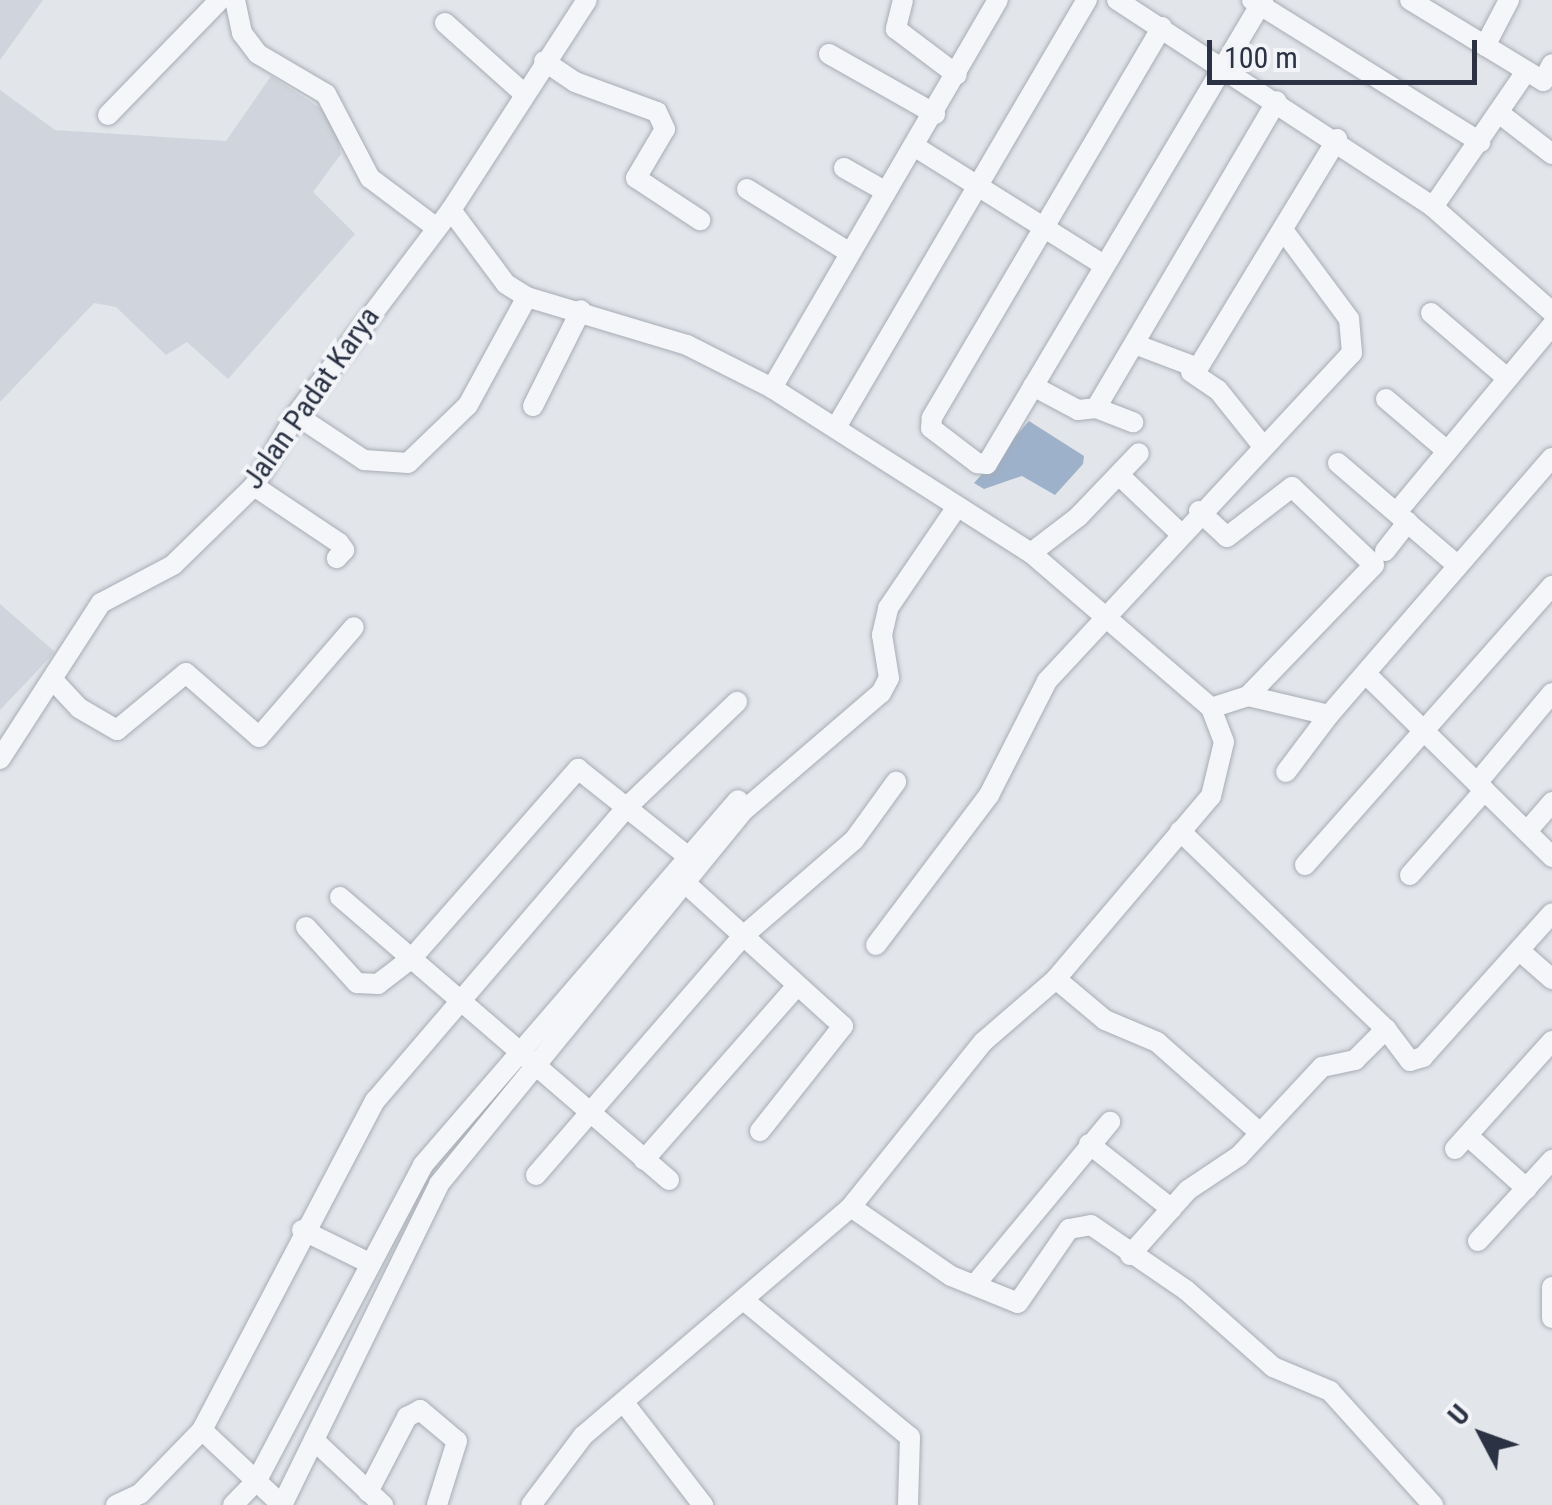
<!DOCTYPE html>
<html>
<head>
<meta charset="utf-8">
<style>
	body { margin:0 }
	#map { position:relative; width:1552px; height:1505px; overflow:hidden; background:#e2e5ea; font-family:"Roboto Condensed",sans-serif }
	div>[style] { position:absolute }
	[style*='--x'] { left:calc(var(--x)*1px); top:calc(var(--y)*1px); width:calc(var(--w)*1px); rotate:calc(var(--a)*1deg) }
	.built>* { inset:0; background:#d0d4dc }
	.water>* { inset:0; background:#9db1ca }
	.roads { filter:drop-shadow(0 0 2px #a7acb5) drop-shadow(0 0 2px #a7acb5) }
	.minor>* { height:20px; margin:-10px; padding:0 10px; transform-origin:10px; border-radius:10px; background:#f5f6f9 }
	span { translate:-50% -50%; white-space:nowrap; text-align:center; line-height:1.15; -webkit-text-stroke:8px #f2f4f8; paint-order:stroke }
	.street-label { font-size:30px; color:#2a3243 }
	.north { position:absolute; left:1432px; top:1385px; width:100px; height:100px; -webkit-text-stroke:8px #f2f4f8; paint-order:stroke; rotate:311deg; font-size:28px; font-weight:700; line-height:40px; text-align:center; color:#2a3243 }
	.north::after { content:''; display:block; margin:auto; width:35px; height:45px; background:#2a3243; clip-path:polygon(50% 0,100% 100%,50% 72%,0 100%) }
	.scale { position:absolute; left:1207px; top:40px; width:270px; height:45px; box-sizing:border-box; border:5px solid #2a3243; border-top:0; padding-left:12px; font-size:30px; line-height:35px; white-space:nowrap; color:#2a3243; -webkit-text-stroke:8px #f2f4f8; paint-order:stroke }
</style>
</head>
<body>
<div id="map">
	<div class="built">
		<div style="clip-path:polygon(0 0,43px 0,0 60px)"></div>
		<div style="clip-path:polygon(271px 76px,334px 117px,341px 154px,313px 192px,355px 234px,228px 379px,187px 342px,166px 355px,116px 307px,94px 303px,0 402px,0 90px,55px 130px,226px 141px)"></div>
		<div style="clip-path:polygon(0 604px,55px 652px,0 710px)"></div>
	</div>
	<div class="water">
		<div style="clip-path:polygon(1029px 421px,1084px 456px,1083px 464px,1055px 495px,1022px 476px,984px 489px,974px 483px)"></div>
	</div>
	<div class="roads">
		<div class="minor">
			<div style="--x:235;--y:0;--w:34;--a:78"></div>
			<div style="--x:242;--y:33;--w:26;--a:53"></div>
			<div style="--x:258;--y:54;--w:79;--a:30.5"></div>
			<div style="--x:326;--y:94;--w:95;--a:62.4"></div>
			<div style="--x:370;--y:178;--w:80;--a:36.9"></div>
			<div style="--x:903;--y:0;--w:30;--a:104"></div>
			<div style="--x:896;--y:29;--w:76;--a:37"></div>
			<div style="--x:1117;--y:0;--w:378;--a:33.2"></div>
			<div style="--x:1433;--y:207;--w:159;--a:41.4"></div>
			<div style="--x:1252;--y:0;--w:269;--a:31.9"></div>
			<div style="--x:1410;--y:0;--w:156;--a:31.3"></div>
			<div style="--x:1543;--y:81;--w:19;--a:-62"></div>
			<div style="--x:445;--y:23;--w:102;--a:41.8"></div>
			<div style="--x:1162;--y:27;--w:454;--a:120.5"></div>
			<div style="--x:932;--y:418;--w:10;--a:96"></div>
			<div style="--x:931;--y:428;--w:58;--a:37.3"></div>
			<div style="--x:977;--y:463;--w:10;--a:6"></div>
			<div style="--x:987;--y:464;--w:540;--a:-59.25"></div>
			<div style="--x:1485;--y:46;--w:52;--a:-62.4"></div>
			<div style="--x:829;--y:54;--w:122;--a:29.5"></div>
			<div style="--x:544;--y:61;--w:37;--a:34"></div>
			<div style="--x:575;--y:82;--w:87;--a:20.1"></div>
			<div style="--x:657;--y:112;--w:19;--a:65"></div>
			<div style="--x:665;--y:129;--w:57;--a:120.6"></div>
			<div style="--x:636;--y:178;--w:77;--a:33.3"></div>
			<div style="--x:1499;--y:113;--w:67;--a:37.7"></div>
			<div style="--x:108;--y:115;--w:161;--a:-45.8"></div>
			<div style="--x:914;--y:146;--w:222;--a:32.1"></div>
			<div style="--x:844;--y:168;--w:45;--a:29.4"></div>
			<div style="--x:747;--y:189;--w:118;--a:31.8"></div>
			<div style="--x:1433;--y:207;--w:163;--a:-55.5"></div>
			<div style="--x:451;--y:210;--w:92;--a:53.4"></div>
			<div style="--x:506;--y:284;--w:25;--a:32"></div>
			<div style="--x:527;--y:297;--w:167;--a:16.7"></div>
			<div style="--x:687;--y:345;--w:95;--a:26.8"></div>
			<div style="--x:772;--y:388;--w:307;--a:32.5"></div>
			<div style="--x:1031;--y:553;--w:238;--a:40.7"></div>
			<div style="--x:1211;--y:708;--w:36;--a:69"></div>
			<div style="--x:1224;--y:742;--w:56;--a:103.5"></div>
			<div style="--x:1211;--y:796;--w:240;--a:130.3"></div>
			<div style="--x:1056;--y:979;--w:96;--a:139.2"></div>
			<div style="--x:983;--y:1042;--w:211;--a:128.7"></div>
			<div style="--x:851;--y:1207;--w:353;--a:139.5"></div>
			<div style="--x:583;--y:1436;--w:86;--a:127"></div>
			<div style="--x:1431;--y:313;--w:99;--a:40.5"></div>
			<div style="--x:1137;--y:345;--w:65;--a:20.7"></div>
			<div style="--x:1198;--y:368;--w:268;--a:-58.7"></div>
			<div style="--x:1191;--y:372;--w:32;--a:34"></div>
			<div style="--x:1218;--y:390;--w:70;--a:51.3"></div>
			<div style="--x:1033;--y:386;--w:51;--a:28.1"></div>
			<div style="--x:1078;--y:410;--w:18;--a:-6"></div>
			<div style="--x:1096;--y:408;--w:356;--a:-59.5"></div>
			<div style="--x:772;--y:388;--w:449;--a:-59.8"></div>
			<div style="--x:1386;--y:399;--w:80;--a:40.4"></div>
			<div style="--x:533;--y:406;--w:107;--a:-63.4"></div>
			<div style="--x:1096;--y:408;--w:40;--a:21"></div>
			<div style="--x:296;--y:415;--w:82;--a:33.5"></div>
			<div style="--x:364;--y:460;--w:44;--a:3.9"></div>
			<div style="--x:408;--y:463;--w:83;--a:-44"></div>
			<div style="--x:468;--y:405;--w:123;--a:-61.4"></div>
			<div style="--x:838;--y:424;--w:492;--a:-59.6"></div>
			<div style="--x:1338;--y:463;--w:158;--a:40.6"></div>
			<div style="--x:1119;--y:475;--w:84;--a:43.6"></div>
			<div style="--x:254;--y:486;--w:102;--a:33.8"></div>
			<div style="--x:339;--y:543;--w:9;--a:54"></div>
			<div style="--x:344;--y:550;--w:11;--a:131"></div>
			<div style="--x:1199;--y:511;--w:38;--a:43"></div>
			<div style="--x:1227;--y:537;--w:82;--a:-37.6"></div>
			<div style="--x:1292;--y:487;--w:113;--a:43.6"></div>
			<div style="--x:1374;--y:565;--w:182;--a:133.9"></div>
			<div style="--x:1397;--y:512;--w:243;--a:-50.3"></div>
			<div style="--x:1385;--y:551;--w:37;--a:-52"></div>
			<div style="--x:1031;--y:553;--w:59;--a:-37.5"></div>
			<div style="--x:1078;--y:517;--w:88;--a:-46.4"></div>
			<div style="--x:1367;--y:675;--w:260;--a:44.5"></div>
			<div style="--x:53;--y:680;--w:38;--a:47"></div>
			<div style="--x:79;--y:708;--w:44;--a:30.1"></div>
			<div style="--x:117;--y:730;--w:89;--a:-39.6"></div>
			<div style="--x:186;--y:673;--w:97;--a:41.2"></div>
			<div style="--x:259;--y:737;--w:145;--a:-49.2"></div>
			<div style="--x:1211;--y:708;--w:39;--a:-18"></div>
			<div style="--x:1248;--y:696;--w:83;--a:13.2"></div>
			<div style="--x:1329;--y:715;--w:340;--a:-49.1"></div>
			<div style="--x:0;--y:759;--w:186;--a:-57.1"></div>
			<div style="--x:101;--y:603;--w:81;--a:-27.8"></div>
			<div style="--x:173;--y:565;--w:113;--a:-44.3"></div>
			<div style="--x:254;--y:486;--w:82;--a:-59.4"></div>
			<div style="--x:296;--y:415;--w:257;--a:-52.9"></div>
			<div style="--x:451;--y:210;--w:250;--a:-57.1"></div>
			<div style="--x:1286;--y:772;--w:71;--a:-53"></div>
			<div style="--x:1477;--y:783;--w:117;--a:-50.2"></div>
			<div style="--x:1528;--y:830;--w:37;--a:-49"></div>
			<div style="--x:1180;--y:831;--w:286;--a:43.9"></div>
			<div style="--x:1305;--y:865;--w:373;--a:-48.5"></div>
			<div style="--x:1410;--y:875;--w:113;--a:-48.6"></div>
			<div style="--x:683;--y:881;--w:216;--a:42.2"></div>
			<div style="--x:843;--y:1026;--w:134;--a:128.3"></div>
			<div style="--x:340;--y:897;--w:434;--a:40.7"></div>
			<div style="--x:306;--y:927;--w:76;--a:47.7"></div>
			<div style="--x:357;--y:983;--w:21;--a:3"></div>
			<div style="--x:378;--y:984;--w:43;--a:-37.4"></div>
			<div style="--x:412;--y:958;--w:252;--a:-48.7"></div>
			<div style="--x:578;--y:769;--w:137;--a:38.5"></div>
			<div style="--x:876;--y:945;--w:188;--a:-53"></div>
			<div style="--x:989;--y:795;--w:128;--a:-63"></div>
			<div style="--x:1047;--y:681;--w:448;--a:-47.1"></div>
			<div style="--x:1352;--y:353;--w:34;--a:-95"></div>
			<div style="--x:1349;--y:319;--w:109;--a:-126.5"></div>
			<div style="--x:1520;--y:951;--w:43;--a:41.2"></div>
			<div style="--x:1056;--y:979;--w:64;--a:39.9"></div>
			<div style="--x:1105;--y:1020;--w:56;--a:22.9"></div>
			<div style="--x:1157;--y:1042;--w:136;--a:41.4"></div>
			<div style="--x:1468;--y:1136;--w:79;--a:41.9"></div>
			<div style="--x:1089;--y:1144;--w:105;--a:38.1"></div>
			<div style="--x:1455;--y:1149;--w:145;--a:-48.1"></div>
			<div style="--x:644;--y:1160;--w:230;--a:-48.7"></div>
			<div style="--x:536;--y:1175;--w:315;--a:-49.1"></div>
			<div style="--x:742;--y:937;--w:148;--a:-40.9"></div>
			<div style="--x:854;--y:840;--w:72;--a:-54.1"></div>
			<div style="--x:851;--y:1207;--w:121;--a:34.6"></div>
			<div style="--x:951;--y:1276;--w:72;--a:21.9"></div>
			<div style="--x:1018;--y:1303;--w:90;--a:-55.4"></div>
			<div style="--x:1069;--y:1229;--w:22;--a:-10"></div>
			<div style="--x:1091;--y:1225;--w:115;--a:34.4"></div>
			<div style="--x:1186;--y:1290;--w:116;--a:41.5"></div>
			<div style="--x:1273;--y:1367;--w:62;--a:22.8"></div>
			<div style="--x:1330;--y:1391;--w:154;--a:47.9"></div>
			<div style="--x:302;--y:1230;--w:75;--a:26.2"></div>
			<div style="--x:1478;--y:1241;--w:110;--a:-47.6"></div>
			<div style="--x:1130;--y:1255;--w:87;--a:-48.3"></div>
			<div style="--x:1188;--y:1190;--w:61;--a:-33.7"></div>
			<div style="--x:1239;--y:1156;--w:122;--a:-47"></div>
			<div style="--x:1322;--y:1067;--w:34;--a:-12"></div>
			<div style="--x:1355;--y:1060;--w:44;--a:-45"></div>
			<div style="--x:1386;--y:1029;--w:40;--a:53"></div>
			<div style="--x:1410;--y:1061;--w:14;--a:-17"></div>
			<div style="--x:1423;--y:1057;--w:193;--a:-48.1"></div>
			<div style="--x:978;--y:1281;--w:207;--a:-50.3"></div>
			<div style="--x:1552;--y:1287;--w:31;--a:90"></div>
			<div style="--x:746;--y:1302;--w:212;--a:39.5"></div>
			<div style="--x:910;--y:1437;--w:68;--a:91.7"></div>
			<div style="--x:625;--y:1404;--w:128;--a:52.3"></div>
			<div style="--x:202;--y:1430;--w:110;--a:43.2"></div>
			<div style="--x:317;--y:1443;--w:91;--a:43.2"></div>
			<div style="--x:368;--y:1492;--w:85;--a:-62.5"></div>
			<div style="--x:407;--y:1417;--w:15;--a:-28"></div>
			<div style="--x:420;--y:1410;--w:48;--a:40"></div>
			<div style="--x:457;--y:1441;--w:67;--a:107.4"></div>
			<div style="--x:116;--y:1505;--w:26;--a:-25"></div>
			<div style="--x:140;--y:1494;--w:89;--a:-45.9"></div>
			<div style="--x:202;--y:1430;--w:372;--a:-62.3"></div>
			<div style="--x:375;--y:1101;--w:389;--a:-49.4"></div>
			<div style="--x:628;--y:806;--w:151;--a:-43.7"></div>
			<div style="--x:233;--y:1505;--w:35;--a:-46"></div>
			<div style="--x:257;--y:1480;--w:356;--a:-62.2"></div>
			<div style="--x:423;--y:1165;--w:482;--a:-49.2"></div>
			<div style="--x:282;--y:1505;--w:357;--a:-63.9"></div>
			<div style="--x:439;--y:1184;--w:480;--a:-50.8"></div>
			<div style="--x:742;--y:812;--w:183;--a:-40.6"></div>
			<div style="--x:881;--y:693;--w:17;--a:-62"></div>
			<div style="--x:889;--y:678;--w:44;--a:-99.2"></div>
			<div style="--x:882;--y:635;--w:28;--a:-77"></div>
			<div style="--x:888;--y:608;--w:122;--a:-55.7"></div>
		</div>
	</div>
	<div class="street-label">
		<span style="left:311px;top:398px;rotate:-55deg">Jalan Padat Karya</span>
	</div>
	<div class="north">U</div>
	<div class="scale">100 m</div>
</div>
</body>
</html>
